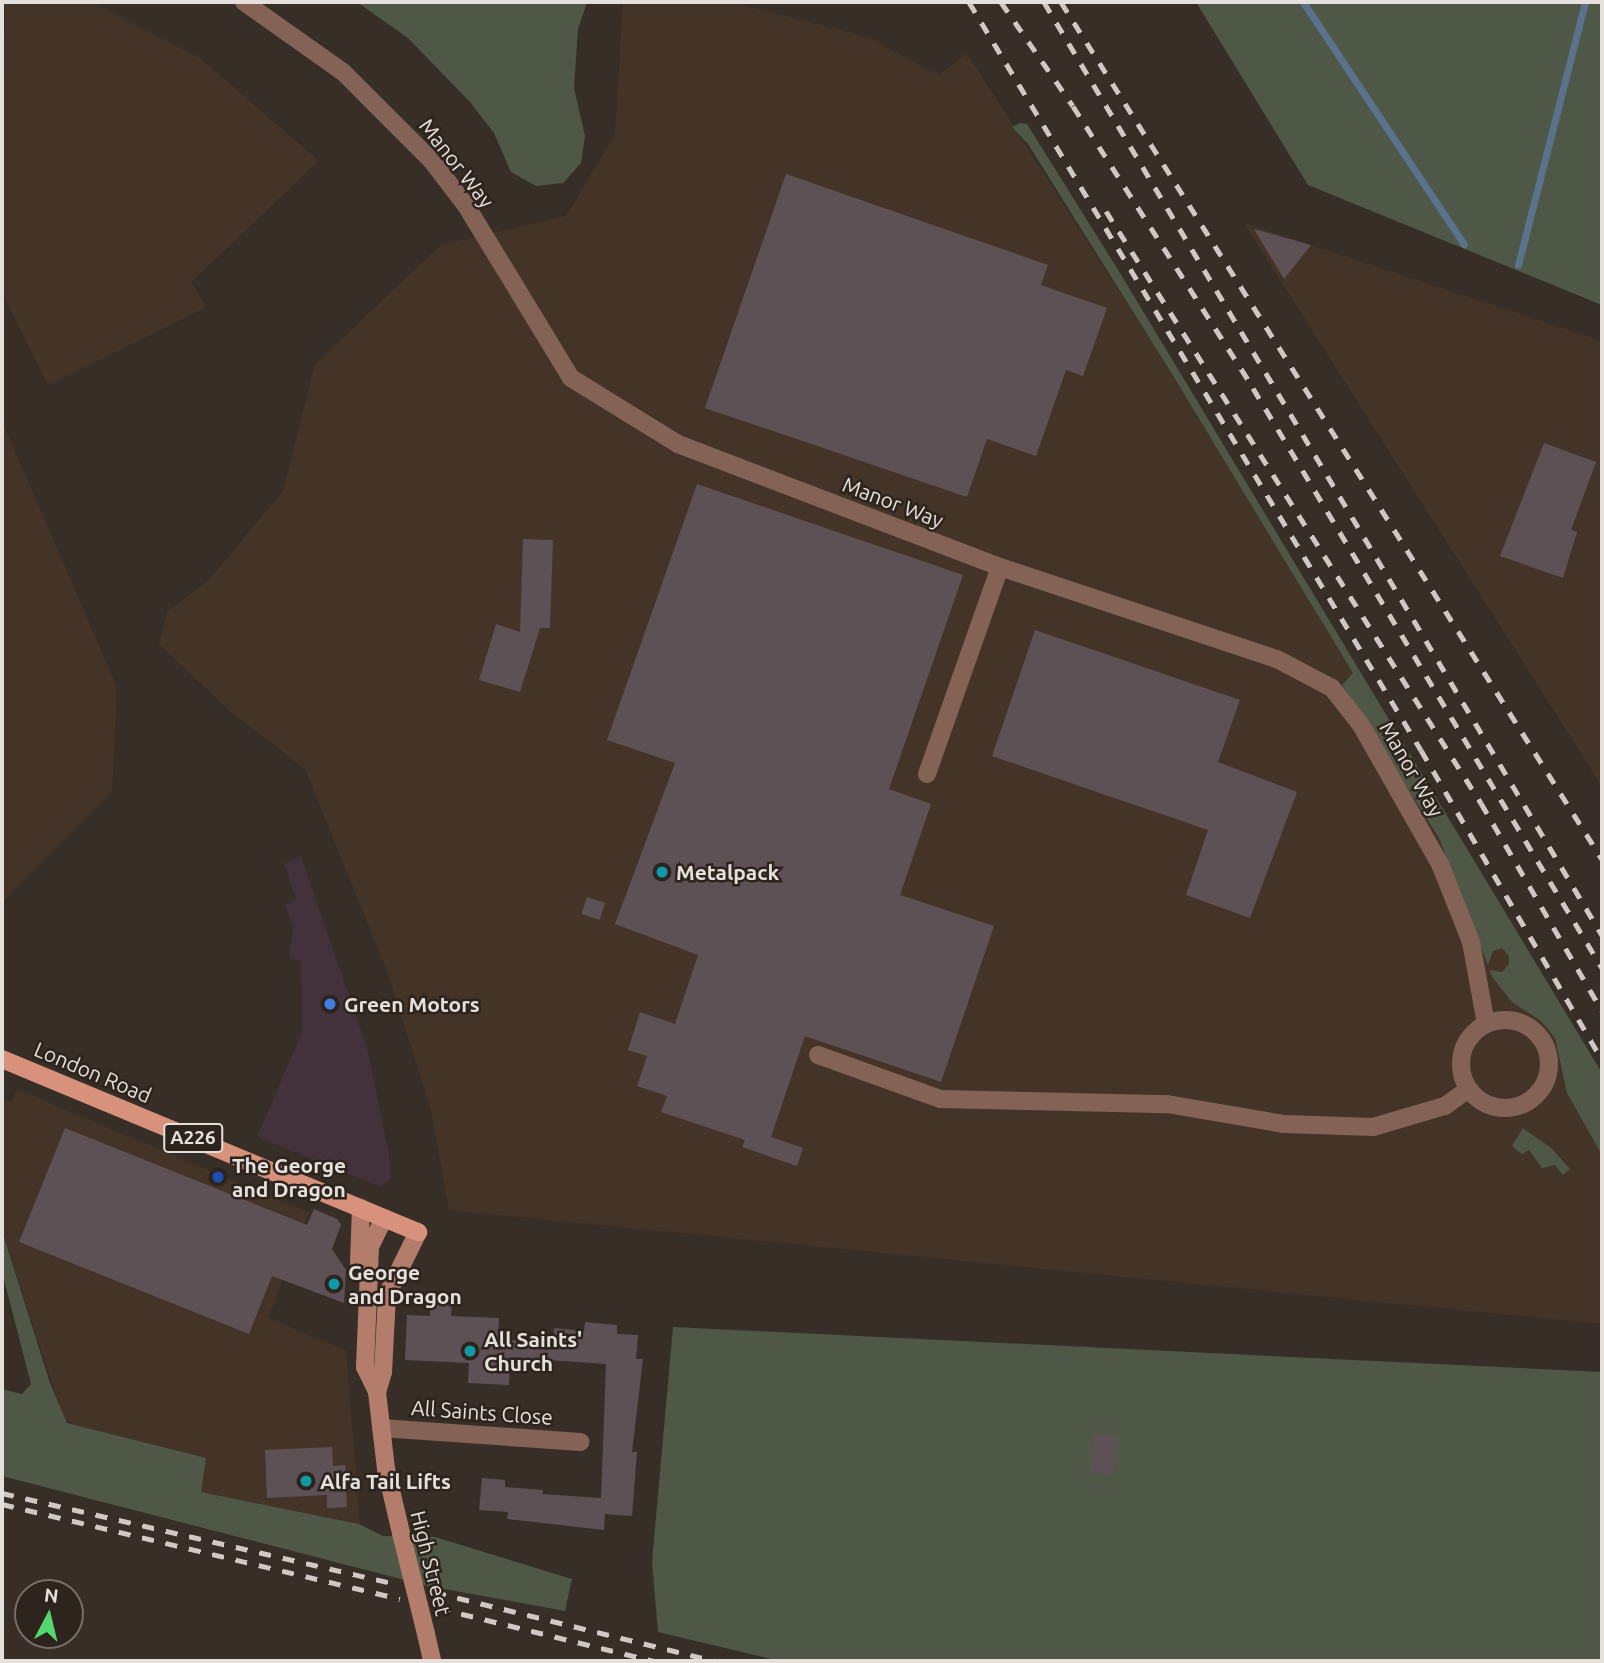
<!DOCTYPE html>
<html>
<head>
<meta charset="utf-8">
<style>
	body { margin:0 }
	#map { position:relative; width:1604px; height:1663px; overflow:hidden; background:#372e27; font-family:Ubuntu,sans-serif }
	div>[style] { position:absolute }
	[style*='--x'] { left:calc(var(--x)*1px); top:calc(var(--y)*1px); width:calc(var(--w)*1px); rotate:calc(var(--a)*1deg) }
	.commercial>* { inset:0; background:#43313b }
	.industrial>* { inset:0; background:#443428 }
	.green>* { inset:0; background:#4f5847 }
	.stream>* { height:7px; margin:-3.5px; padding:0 3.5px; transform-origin:3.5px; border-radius:3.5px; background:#5b728c }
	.building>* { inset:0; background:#5e5156; transform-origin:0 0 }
	.minor>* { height:18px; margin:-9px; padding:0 9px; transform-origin:9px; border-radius:9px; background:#856256 }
	.minor>.ring { margin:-9px; padding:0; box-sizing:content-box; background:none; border:18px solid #856256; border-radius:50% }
	.secondary>* { height:18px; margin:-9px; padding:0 9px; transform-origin:9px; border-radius:9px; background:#b47d6b }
	.primary>* { height:18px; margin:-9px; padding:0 9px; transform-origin:9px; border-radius:9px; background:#d8917a }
	.rail>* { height:5px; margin-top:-2.5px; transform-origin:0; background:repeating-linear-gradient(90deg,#cfc8c4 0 12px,transparent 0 24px) }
	.secondary-bridge>* { height:18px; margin:-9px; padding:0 9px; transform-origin:9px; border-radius:9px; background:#b47d6b }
	.dots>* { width:19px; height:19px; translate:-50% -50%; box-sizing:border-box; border:4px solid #2d241e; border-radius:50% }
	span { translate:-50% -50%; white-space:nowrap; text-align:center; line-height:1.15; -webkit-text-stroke:5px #2d241e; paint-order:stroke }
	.shield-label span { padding:2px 5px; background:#2d241e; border:2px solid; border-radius:5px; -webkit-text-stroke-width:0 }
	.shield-label { font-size:19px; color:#e6e0dc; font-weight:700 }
	.street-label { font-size:21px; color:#e6e0dc }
	.poi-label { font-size:21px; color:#e6e0dc; font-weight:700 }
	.left { translate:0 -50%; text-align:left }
	.frame { position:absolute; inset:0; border:4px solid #e6e0dc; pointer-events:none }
	.north { position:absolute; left:14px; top:1579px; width:70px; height:70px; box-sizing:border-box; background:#2d241e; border:2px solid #776f6a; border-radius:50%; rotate:7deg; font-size:19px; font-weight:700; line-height:28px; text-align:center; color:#e6e0dc }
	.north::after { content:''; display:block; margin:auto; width:24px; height:32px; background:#55d671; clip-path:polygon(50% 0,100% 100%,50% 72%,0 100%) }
</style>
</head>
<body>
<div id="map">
	<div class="commercial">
		<div style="clip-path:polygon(301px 856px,368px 1051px,389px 1155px,391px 1179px,381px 1187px,257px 1137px,302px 1032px,301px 961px,289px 958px,293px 928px,285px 905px,296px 899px,284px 863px)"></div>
	</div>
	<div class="industrial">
		<div style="clip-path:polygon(5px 2px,92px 2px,200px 58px,319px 161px,191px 282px,206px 307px,48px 385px,5px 299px,2px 282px)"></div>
		<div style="clip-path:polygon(623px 2px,731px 2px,868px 37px,939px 75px,967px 53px,1172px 374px,1347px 662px,1602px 1106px,1602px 1324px,449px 1210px,431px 1110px,387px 971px,305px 769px,231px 712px,159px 644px,167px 612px,210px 579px,283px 491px,315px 364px,441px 245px,566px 216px,615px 134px)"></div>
		<div style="clip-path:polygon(1244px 223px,1602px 341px,1602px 787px,1553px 709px)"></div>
		<div style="clip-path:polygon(2px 421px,117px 687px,112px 792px,2px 902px)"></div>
		<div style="clip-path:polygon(17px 1089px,309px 1213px,268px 1318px,346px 1351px,360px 1524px,200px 1492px,205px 1458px,92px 1433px,64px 1419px,2px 1231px,2px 1100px,12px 1102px)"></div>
	</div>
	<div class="green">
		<div style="clip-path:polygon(357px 2px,587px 2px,578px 29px,574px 88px,585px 136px,581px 163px,563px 183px,536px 186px,511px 172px,494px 133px,470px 102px,408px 38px)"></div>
		<div style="clip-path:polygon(1196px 2px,1602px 2px,1602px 305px,1308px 185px)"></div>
		<div style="clip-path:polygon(1020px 123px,1027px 124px,1120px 273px,1602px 1073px,1602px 1155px,1567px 1093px,1555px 1038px,1541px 1021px,1512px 1002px,1493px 978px,1489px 970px,1502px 972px,1509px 964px,1509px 956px,1502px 948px,1493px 951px,1488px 965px,1439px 838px,1342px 685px,1353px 673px,1172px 374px,1028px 144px,1012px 127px)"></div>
		<div style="clip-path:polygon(1523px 1128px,1551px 1148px,1570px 1169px,1563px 1175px,1555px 1165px,1542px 1168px,1529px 1150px,1522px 1154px,1512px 1146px)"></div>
		<div style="clip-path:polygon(2px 1231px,50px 1383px,67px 1423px,206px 1458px,201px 1492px,359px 1524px,383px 1536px,435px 1537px,572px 1579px,565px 1611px,428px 1586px,2px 1476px,2px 1389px,22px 1394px,31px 1384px,2px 1272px)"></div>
		<div style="clip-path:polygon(673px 1327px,1602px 1372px,1602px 1661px,780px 1661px,658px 1632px,652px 1562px)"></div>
	</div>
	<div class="stream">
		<div style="--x:1303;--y:2;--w:291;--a:56.4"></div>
		<div style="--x:1518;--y:265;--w:271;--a:-75.7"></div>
	</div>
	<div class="building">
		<div style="clip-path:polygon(786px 174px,1048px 265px,1041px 285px,1107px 308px,1083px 376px,1066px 370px,1036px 456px,987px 439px,967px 497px,705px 408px)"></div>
		<div style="clip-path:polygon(1254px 229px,1311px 245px,1284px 279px)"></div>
		<div style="clip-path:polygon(1544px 443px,1596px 462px,1571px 530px,1577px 532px,1563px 578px,1500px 556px)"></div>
		<div style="clip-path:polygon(697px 484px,963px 575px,889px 789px,931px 804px,900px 895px,994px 926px,941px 1082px,805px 1036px,771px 1137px,803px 1148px,797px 1166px,742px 1147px,745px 1140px,661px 1112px,667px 1096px,637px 1086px,647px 1056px,628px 1050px,640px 1012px,675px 1024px,698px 955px,615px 924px,675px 763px,607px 740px)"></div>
		<div style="clip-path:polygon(523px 539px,553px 540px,550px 628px,540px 628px,520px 692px,479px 680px,496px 624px,520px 632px)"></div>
		<div style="clip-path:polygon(1035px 630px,1240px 700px,1218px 762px,1297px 792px,1250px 918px,1186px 895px,1208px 830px,992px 756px)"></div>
		<div style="left:587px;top:897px;width:19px;height:18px;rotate:18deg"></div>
		<div style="clip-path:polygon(65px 1128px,307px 1225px,314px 1209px,337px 1219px,341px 1225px,332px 1249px,346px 1270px,344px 1303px,272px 1276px,249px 1334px,19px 1242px)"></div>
		<div style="clip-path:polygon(430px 1300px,452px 1301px,451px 1316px,499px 1318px,498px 1340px,553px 1342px,554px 1328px,584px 1331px,585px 1322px,617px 1325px,617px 1334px,638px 1335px,636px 1359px,643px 1359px,632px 1452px,637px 1452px,632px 1516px,605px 1514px,604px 1530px,507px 1519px,508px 1512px,479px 1510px,482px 1478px,505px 1480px,505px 1487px,543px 1490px,542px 1494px,601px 1498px,606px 1364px,534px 1359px,533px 1367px,510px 1366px,509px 1385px,468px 1383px,469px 1363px,405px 1360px,407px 1315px,430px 1316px)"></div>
		<div style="left:1095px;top:1434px;width:23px;height:38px;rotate:7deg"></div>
		<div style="clip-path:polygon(332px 1447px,333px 1466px,345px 1465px,347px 1507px,327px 1508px,327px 1495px,267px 1498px,265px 1450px)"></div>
	</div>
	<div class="minor">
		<div style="--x:244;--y:2;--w:121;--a:35.3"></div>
		<div style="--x:343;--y:72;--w:126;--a:45"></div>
		<div style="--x:432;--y:161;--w:58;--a:52.7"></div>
		<div style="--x:467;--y:207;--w:200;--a:58.7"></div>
		<div style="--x:571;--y:378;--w:126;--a:31.7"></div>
		<div style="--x:678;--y:444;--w:345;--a:20.9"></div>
		<div style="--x:1000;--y:567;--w:292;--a:18.4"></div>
		<div style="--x:1277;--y:659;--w:62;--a:27.8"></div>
		<div style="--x:1332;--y:688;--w:47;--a:51.9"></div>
		<div style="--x:1361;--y:725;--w:160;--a:60.4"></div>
		<div style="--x:1440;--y:864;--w:84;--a:68.3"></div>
		<div style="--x:1471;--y:942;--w:83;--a:79.6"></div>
		<div style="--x:927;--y:774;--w:219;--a:-70.6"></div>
		<div class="ring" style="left:1461px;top:1020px;width:70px;height:70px"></div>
		<div style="--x:818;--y:1055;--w:130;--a:19.8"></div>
		<div style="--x:940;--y:1099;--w:227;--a:1.3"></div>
		<div style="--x:1167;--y:1104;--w:119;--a:9.7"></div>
		<div style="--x:1284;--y:1124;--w:89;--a:1.9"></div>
		<div style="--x:1373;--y:1127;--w:75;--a:-16.3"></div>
		<div style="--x:1445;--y:1106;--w:29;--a:-36"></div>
		<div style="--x:381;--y:1428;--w:200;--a:4"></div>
	</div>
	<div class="secondary">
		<div style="--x:384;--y:1218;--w:32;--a:116"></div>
		<div style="--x:370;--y:1247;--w:120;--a:92.4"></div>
		<div style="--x:365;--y:1367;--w:28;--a:64"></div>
		<div style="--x:377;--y:1392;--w:78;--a:83.3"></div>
		<div style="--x:386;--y:1469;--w:66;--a:76.8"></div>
		<div style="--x:359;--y:1262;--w:54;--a:-87.9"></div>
		<div style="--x:377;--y:1392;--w:21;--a:-73"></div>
		<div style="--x:383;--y:1372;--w:77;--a:-87"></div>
		<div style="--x:387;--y:1295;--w:70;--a:-63.8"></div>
		<div style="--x:426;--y:1634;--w:28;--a:77"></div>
	</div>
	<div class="primary">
		<div style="--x:2;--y:1059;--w:451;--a:22.6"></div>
	</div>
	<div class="rail">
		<div style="--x:969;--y:2;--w:874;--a:58.86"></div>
		<div style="--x:1421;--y:750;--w:359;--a:59.7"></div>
		<div style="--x:1001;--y:2;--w:126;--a:55.3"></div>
		<div style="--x:1073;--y:106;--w:335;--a:57.4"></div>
		<div style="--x:1253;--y:388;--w:677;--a:58.96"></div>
		<div style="--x:1044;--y:2;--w:1087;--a:59.12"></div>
		<div style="--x:1061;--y:2;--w:1013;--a:57.74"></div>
		<div style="--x:1106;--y:211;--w:701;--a:57.65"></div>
		<div style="--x:1481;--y:803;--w:241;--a:59.8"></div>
		<div style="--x:2;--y:1493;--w:405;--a:13"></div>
		<div style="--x:2;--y:1504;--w:409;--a:13.4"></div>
		<div style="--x:434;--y:1592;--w:289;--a:13.8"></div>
		<div style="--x:438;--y:1608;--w:222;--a:13.8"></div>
	</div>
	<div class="secondary-bridge">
		<div style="--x:401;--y:1533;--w:104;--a:76.1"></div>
	</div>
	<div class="dots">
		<div style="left:662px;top:872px;background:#0f9aa8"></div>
		<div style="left:330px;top:1004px;background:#3f7fe0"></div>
		<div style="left:218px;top:1177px;background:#1a4fb4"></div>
		<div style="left:334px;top:1284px;background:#0f9aa8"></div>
		<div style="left:470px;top:1351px;background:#0f9aa8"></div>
		<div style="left:306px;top:1481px;background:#0f9aa8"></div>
	</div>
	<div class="shield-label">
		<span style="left:193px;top:1138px">A226</span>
	</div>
	<div class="street-label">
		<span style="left:457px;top:163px;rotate:52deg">Manor Way</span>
		<span style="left:893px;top:502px;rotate:21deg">Manor Way</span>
		<span style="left:1412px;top:769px;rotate:60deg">Manor Way</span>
		<span style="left:93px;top:1072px;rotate:23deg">London Road</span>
		<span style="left:482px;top:1412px;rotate:4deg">All Saints Close</span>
		<span style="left:431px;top:1563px;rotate:76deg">High Street</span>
	</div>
	<div class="poi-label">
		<span class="left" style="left:676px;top:872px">Metalpack</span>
		<span class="left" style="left:344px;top:1004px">Green Motors</span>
		<span class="left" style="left:232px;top:1177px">The George<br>and Dragon</span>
		<span class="left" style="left:348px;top:1284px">George<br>and Dragon</span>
		<span class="left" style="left:484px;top:1351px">All Saints'<br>Church</span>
		<span class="left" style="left:320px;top:1481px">Alfa Tail Lifts</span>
	</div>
	<div class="frame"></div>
	<div class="north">N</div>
</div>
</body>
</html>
